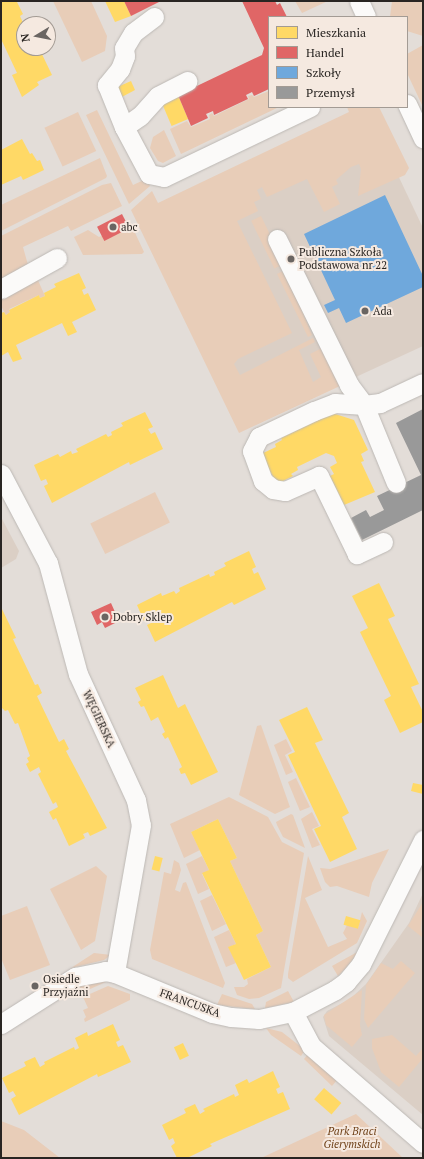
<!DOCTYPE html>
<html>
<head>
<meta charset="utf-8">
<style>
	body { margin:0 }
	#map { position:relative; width:424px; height:1159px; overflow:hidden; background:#e3ddd8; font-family:"PT Serif",serif }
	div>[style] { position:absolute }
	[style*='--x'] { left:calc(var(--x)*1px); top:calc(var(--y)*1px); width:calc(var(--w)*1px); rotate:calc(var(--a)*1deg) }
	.built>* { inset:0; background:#dbcfc5 }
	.green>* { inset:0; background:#e8cdb8; transform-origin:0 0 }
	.homes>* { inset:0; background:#ffd966; transform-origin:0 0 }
	.shops>* { inset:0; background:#e06666; transform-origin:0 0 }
	.schools>* { inset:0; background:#6fa8dc }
	.industry>* { inset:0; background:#999 }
	.roads { filter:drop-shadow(0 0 1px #bcb8b4) drop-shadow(0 0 1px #bcb8b4) }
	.minor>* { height:19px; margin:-9.5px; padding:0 9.5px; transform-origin:9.5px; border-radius:9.5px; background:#fbfaf9 }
	.dots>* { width:11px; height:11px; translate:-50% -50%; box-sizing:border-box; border:2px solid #f5e9e0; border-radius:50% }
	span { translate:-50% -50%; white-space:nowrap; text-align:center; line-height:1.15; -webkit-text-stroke:4px #f5e9e0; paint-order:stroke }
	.poi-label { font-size:11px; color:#292522 }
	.left { translate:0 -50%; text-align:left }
	.street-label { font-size:11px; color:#292522 }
	.park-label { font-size:11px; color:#704219; font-style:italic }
	.frame { position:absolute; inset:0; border:2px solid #292522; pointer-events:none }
	.legend { position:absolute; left:268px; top:16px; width:140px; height:92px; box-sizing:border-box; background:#f5e9e0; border:1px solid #a39b94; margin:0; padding:5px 7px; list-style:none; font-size:12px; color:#292522 }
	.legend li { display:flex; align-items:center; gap:8px; height:20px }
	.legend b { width:20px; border:1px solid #a39b94 }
	.north { position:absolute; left:16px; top:16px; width:40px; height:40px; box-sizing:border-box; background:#f5e9e0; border:1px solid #a39b94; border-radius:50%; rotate:260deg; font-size:11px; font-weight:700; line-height:16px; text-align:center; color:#292522 }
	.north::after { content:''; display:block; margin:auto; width:14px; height:18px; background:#6a6562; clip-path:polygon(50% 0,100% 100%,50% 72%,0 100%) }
</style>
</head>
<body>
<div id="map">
	<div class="built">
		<div style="clip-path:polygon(368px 112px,423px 228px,423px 346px,241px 430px,140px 222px)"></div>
		<div style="clip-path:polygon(1px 517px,19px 551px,16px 559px,1px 568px)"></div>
		<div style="clip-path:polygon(423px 893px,423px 1115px,329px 1036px,323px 1017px,327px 1011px,350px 999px,366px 984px,409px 923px)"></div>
	</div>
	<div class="green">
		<div style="clip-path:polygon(53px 1px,91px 1px,107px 36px,105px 51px,82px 62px)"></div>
		<div style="clip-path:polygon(295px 1px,328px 1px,302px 13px)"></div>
		<div style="clip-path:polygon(392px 1px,422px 1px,423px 36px,407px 31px,407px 17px,390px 17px)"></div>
		<div style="clip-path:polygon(423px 45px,423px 107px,407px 73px,407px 54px)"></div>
		<div style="clip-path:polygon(269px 91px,269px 107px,279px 107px,181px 154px,170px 129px,187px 121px,191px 127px,210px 119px,209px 115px,212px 113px,214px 116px,249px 99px,248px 96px,252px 95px,254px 97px)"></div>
		<div style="clip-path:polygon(347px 107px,379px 107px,409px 168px,405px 175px,358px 196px,361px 169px,359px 164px,351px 167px,336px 180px,338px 184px,332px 187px,340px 204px,324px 212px,307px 179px,267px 197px,262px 187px,257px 190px,261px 199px,254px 202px,258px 211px,237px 221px,292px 333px,238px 359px,234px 364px,240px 375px,313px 338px,315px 342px,299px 350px,313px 382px,321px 377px,310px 354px,322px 348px,340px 386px,239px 433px,131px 210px,152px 191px,158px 203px,349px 112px)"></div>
		<div style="clip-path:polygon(97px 110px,133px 185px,146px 179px,150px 186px,129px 204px,86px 115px)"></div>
		<div style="left:78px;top:112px;width:43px;height:37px;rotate:65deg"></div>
		<div style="clip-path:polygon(164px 130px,176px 156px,163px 163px,158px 161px,150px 148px,153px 137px)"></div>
		<div style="clip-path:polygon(100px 158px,107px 176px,106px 178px,1px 231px,1px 205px)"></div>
		<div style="clip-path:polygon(111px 183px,122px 206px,71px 231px,68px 226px,23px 247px,28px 265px,1px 284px,1px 236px,102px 185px)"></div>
		<div style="left:261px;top:216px;width:53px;height:11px;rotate:64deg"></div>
		<div style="clip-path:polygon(130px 222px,144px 252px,142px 254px,83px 255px,74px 237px,88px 230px,99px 237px,103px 235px,105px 240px,129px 228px,127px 223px)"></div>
		<div style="clip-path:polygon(287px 269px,308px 313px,304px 316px,312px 335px,308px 337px,277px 274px)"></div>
		<div style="clip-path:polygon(37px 278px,45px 296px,40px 298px,39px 295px,9px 309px,10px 312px,6px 315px,1px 306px,1px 295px)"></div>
		<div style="left:155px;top:492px;width:34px;height:72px;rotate:64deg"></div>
		<div style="clip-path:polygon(261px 725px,290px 807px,275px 814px,239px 795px,257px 726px)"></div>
		<div style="clip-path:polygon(286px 739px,292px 751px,285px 755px,293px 772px,286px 775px,274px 745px)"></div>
		<div style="clip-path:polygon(296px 778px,310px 807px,300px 811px,288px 782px)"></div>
		<div style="clip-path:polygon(229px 797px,268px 817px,282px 842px,304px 853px,281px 988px,259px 998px,249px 999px,237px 995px,234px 987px,244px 987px,248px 984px,247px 979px,271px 967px,256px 935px,263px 931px,230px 861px,237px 858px,218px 819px,191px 832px,200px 850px,184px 858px,170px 824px)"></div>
		<div style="clip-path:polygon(312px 812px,319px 826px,312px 829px,320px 845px,312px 848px,301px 819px)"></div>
		<div style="clip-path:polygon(291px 814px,293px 815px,305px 848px,283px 837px,277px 825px,276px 822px)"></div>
		<div style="clip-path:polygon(389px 849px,372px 883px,369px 897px,337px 886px,330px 887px,325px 882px,320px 868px,330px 869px)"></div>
		<div style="clip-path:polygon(202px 856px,209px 870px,202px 874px,209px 889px,198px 894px,186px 864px)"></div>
		<div style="clip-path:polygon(308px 856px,322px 890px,305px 898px,328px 947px,347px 939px,343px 933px,347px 925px,358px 928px,362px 912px,367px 921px,357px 943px,293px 982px,288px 978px,288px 974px)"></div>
		<div style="clip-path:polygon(174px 860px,179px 863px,181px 870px,175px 890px,180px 892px,183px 883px,186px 882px,225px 983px,223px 988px,152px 959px,150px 950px,164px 872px,171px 874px)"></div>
		<div style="clip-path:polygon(96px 866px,107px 876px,95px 941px,81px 950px,50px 889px)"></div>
		<div style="clip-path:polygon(212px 895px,226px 924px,212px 931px,200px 901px)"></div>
		<div style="clip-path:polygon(423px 902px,421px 929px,423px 938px,408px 926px)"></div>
		<div style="clip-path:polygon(27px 906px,50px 965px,10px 980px,1px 958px,1px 916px)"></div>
		<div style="clip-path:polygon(229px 930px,236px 944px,229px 947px,236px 963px,226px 967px,214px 937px)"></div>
		<div style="clip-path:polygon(359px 951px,346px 968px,338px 976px,332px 966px)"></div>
		<div style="clip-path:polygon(94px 953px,111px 955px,104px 960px,71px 968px)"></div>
		<div style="clip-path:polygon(401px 961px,415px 973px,368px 1028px,364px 1019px,366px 985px,381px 963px,393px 969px)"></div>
		<div style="clip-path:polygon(105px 981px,106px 982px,72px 997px,73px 989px,77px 986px)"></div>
		<div style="clip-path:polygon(108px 986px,130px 994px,130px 1000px,85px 1022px,84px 1019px,86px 1017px,83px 1010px,88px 1008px,83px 997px)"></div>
		<div style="clip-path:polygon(362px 990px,360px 1025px,362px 1035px,352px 1047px,326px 1025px,324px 1015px)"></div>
		<div style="clip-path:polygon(288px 991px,294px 1002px,265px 1008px,266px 1002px)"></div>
		<div style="clip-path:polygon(222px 994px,252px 1004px,255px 1009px,217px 1005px)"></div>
		<div style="clip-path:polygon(266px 1028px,282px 1032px,305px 1050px,301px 1056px,271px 1035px)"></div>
		<div style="clip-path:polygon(392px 1035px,416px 1056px,423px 1048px,423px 1058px,399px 1087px,381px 1072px,372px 1048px,372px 1039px)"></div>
		<div style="clip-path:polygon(308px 1054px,337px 1080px,332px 1086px,304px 1059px)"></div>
		<div style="clip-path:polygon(356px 1114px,403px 1158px,261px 1158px)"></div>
		<div style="clip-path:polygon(1px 1121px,24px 1130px,60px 1158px,1px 1158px)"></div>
	</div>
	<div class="homes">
		<div style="clip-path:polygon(1px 1px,20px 1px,17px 2px,23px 14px,20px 16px,24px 25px,24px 48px,39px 48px,52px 75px,37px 82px,39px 85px,22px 97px,12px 75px,17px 73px,1px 39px)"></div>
		<div style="clip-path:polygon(105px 1px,124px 1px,131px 16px,115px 22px)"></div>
		<div style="clip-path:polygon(131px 81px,135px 90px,118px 99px,113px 89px)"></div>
		<div style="left:178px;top:95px;width:26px;height:18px;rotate:67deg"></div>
		<div style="clip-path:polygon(22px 139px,30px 154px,32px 153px,37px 161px,40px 160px,44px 170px,23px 180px,21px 176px,1px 185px,1px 150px)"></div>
		<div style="clip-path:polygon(79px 273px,86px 288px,82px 290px,84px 295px,88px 293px,96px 310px,72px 322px,77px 332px,68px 336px,62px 323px,16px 345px,22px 359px,13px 362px,8px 352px,1px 356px,1px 313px,4px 312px,6px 315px,10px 312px,9px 310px,39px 295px,40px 298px,45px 296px,44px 293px,56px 287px,54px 284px)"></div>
		<div style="clip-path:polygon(145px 412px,153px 427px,148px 429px,151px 434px,155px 432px,163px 449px,130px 465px,129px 462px,52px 503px,44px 486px,48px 484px,46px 479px,41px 481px,34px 465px,58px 454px,60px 457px,71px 451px,72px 454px,78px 452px,76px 449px,106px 434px,108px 437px,112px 435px,111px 432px,123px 426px,121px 423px)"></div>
		<div style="clip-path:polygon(332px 413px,354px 420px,368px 450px,361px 454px,364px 461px,361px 462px,375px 492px,344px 505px,330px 476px,334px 474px,330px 467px,337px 463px,334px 456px,326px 453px,297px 467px,298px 470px,291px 474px,293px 476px,277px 484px,261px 454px,276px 447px,275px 444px,282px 440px,281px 438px)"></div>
		<div style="clip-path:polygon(249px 551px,256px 567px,252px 569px,254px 574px,258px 572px,266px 589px,234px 605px,232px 602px,155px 642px,147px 625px,151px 623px,149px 618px,144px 621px,137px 605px,161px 593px,162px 596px,174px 591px,176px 594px,180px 591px,179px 588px,209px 574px,210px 577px,215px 575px,214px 572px,226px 566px,224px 563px)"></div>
		<div style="clip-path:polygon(379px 583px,395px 616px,388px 619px,419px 684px,411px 687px,423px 712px,423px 722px,400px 733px,384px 700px,391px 696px,360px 632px,368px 628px,352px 596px)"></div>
		<div style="clip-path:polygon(1px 607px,16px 638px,13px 639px,35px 685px,38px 684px,42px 693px,37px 696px,59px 742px,64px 739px,69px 749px,66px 751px,107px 828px,90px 836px,88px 832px,83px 834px,85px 838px,69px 846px,56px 818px,53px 820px,49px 812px,58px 807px,56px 802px,53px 804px,38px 774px,41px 772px,39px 767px,30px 772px,26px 764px,29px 762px,27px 758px,30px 756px,18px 723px,15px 724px,8px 710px,5px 711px,1px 707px)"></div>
		<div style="clip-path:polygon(163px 675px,178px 708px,185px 704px,218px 772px,191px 785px,185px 773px,181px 774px,179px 769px,182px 767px,168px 737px,165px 739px,162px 734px,165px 732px,158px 717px,151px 721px,144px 706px,141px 707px,138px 702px,141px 700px,135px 688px)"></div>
		<div style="clip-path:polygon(307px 707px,323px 740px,315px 743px,349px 813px,342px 817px,357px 849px,330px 862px,314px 829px,321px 826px,288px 755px,295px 752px,279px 720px)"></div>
		<div style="clip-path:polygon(413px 783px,423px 785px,423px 794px,411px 791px)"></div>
		<div style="clip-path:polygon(218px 819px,237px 858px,230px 861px,263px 931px,256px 935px,271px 967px,244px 980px,228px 947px,236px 944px,202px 873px,209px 870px,191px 832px)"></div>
		<div style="left:155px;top:856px;width:8px;height:14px;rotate:14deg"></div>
		<div style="left:346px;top:916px;width:15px;height:9px;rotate:16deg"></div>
		<div style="clip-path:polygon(113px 1024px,120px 1040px,116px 1042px,118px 1047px,123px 1045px,131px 1062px,98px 1077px,97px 1074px,19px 1115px,11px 1099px,16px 1096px,13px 1091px,9px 1093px,2px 1078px,26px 1066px,24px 1062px,35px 1057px,40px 1067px,45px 1064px,44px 1062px,74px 1047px,75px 1050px,79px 1048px,75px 1038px,87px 1032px,88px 1036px)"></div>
		<div style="left:183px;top:1043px;width:14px;height:10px;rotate:65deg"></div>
		<div style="clip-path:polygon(273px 1071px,280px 1087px,276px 1089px,278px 1094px,283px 1092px,290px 1109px,210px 1144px,212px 1146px,187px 1158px,177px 1158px,171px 1146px,175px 1143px,173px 1138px,169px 1140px,162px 1125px,186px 1113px,184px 1109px,195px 1104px,200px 1114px,205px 1111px,203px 1109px,234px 1094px,235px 1097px,239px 1095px,235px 1085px,247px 1079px,249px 1083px)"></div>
		<div style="left:324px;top:1088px;width:23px;height:15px;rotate:41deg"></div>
	</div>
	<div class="shops">
		<div style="clip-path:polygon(124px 1px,161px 1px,131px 16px)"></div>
		<div style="clip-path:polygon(242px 1px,275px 1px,277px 5px,280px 3px,287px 17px,269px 17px,269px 89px,254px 96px,252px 92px,246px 95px,248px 99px,214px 115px,213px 111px,206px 114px,208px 118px,191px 126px,178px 95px,262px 55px,264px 48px)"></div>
		<div style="left:122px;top:214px;width:16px;height:28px;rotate:63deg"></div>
		<div style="clip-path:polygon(111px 603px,119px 621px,105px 628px,102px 622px,97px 625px,91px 612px)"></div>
	</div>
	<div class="schools">
		<div style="clip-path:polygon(385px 195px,423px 276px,423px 287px,346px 323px,339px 308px,328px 313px,324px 305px,335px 300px,304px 234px)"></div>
	</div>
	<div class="industry">
		<div style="clip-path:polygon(423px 409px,423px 510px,362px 540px,351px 518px,366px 510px,370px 517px,384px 510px,377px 496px,421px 475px,396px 423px)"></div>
	</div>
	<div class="roads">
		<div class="minor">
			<div style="--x:359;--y:1;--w:17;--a:66"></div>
			<div style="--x:154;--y:17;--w:26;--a:143"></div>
			<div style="--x:133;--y:33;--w:17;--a:121"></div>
			<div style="--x:124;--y:48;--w:8;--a:83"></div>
			<div style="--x:125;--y:56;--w:14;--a:111"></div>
			<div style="--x:120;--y:69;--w:21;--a:129"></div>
			<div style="--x:107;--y:85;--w:45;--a:68"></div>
			<div style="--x:124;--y:127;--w:19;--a:-35"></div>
			<div style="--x:140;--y:116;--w:27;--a:-48"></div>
			<div style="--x:158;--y:96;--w:33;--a:-27"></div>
			<div style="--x:407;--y:104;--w:38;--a:65"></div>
			<div style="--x:124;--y:127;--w:53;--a:62"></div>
			<div style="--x:149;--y:174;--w:15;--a:11"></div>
			<div style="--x:164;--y:177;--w:162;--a:-25.6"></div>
			<div style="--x:277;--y:239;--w:163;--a:63.7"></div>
			<div style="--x:349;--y:385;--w:25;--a:53"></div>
			<div style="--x:364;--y:405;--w:84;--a:67.7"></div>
			<div style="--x:1;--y:289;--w:64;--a:-29"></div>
			<div style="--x:1;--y:474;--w:101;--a:62.2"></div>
			<div style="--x:48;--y:563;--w:115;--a:74.9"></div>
			<div style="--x:78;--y:674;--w:139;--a:65.3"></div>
			<div style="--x:136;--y:800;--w:25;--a:79"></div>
			<div style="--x:141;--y:825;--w:150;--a:100"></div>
			<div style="--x:383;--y:542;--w:29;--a:155"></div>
			<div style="--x:357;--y:554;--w:87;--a:-116"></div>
			<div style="--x:319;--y:476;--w:37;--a:156"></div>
			<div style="--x:285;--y:491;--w:12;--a:-171"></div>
			<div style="--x:273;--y:489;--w:13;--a:-141"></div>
			<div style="--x:263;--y:481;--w:32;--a:-110"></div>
			<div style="--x:252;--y:451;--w:16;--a:-63"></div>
			<div style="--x:259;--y:437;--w:61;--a:-25.3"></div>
			<div style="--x:314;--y:411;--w:22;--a:-21"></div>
			<div style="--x:335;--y:403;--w:29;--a:4"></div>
			<div style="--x:364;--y:405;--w:16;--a:-7"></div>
			<div style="--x:380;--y:403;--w:47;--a:-24.9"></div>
			<div style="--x:293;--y:1012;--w:38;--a:62"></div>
			<div style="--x:311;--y:1046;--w:148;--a:40.9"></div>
			<div style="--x:1;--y:1024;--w:88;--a:-32.4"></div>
			<div style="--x:75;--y:977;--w:31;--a:-11"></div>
			<div style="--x:105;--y:971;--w:10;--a:11"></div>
			<div style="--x:115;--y:973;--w:105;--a:22.4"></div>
			<div style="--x:212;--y:1013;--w:19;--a:12"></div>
			<div style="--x:231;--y:1017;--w:28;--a:4"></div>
			<div style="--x:259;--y:1019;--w:35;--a:-12"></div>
			<div style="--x:293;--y:1012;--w:47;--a:-27.6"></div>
			<div style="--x:335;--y:990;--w:14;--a:-36"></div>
			<div style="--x:346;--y:982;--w:23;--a:-50"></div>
			<div style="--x:361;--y:964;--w:139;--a:-63.4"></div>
		</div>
	</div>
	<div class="dots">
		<div style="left:113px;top:227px;background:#6a6562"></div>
		<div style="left:291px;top:259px;background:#6a6562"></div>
		<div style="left:365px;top:311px;background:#6a6562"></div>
		<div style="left:105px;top:617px;background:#6a6562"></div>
		<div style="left:35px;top:986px;background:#6a6562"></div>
	</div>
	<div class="poi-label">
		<span class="left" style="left:121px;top:227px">abc</span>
		<span class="left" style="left:299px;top:259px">Publiczna Szkoła<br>Podstawowa nr 22</span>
		<span class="left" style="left:373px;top:311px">Ada</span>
		<span class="left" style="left:113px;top:617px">Dobry Sklep</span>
		<span class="left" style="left:43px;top:986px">Osiedle<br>Przyjaźni</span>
	</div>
	<div class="street-label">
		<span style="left:99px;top:719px;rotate:65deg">WĘGIERSKA</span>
		<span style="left:190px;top:1003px;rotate:20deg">FRANCUSKA</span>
	</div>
	<div class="park-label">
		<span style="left:352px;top:1138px">Park Braci<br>Gierymskich</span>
	</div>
	<div class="frame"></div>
	<ul class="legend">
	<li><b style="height:11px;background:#ffd966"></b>Mieszkania</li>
	<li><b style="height:11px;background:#e06666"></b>Handel</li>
	<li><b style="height:11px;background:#6fa8dc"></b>Szkoły</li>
	<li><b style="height:11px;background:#999"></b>Przemysł</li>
	</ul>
	<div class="north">N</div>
</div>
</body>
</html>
